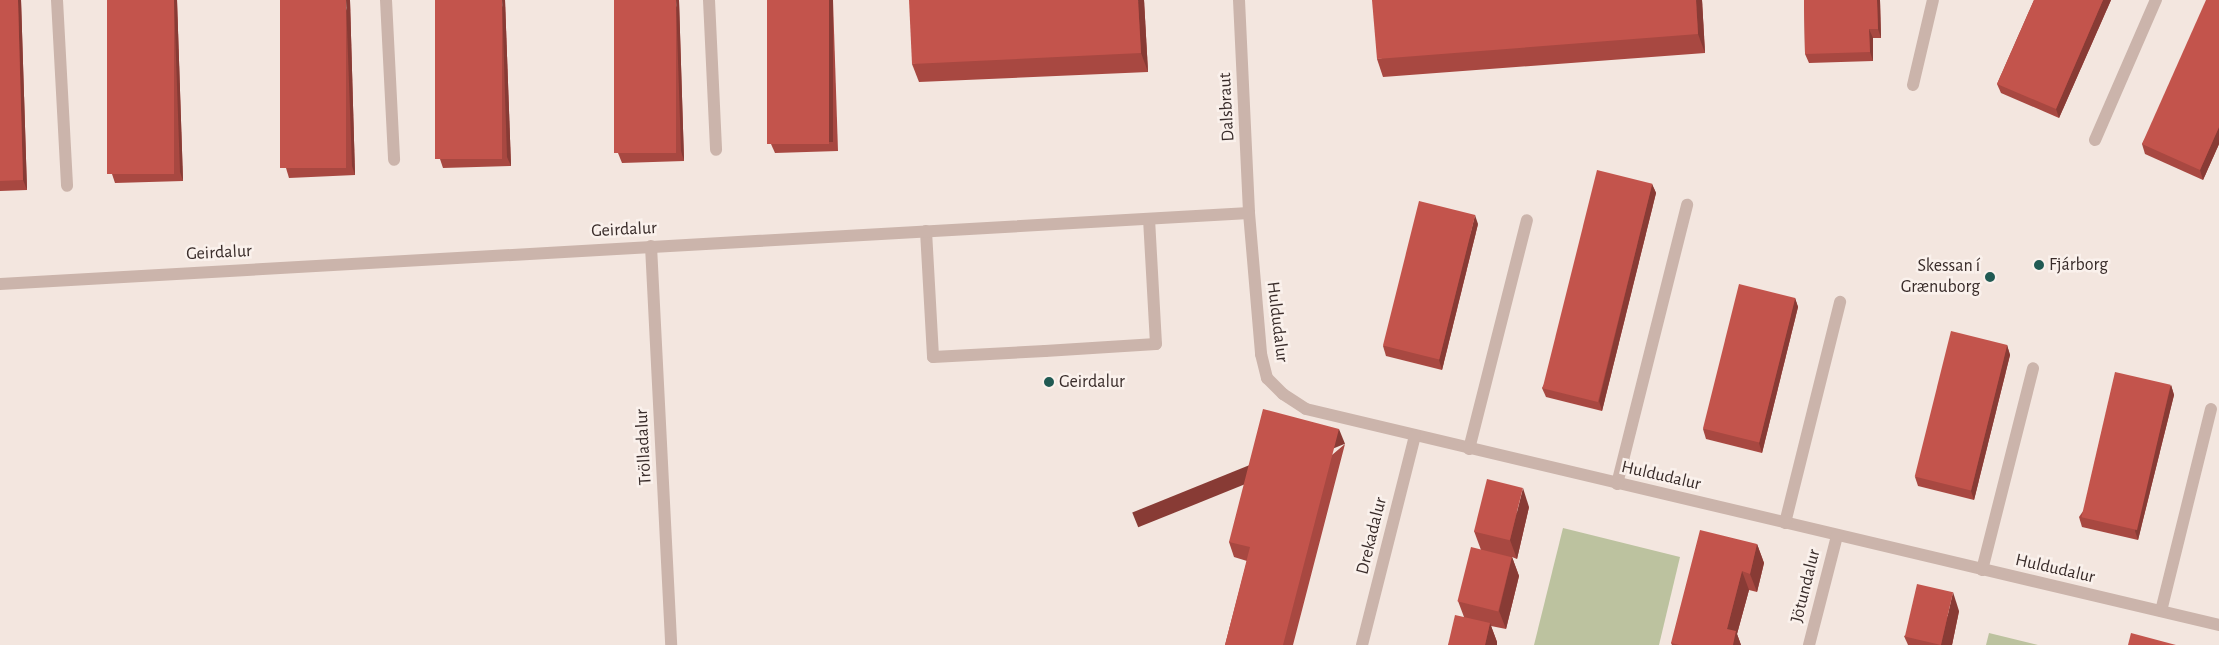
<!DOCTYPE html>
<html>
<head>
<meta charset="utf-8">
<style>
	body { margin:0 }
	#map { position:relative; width:2219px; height:645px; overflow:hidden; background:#f3e6df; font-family:"Alegreya Sans",sans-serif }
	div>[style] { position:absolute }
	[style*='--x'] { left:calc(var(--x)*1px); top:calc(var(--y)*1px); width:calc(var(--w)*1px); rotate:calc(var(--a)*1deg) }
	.green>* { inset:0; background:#bcc29f }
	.minor>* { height:12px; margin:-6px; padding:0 6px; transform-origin:6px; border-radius:6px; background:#cbb4ab }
	.wall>* { inset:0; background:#a84841 }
	.shaded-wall>* { inset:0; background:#883b35; transform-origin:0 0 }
	.building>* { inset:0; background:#c3544c; transform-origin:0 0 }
	.dots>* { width:14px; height:14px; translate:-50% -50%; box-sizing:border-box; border:2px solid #faf1ec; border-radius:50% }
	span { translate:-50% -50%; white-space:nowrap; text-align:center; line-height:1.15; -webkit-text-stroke:5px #faf1ec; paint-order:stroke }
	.street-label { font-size:18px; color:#392c2a }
	.poi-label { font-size:18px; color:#392c2a }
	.left { translate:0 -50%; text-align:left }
	.right { translate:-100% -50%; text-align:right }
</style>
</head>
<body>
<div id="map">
	<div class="green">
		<div style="clip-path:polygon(1563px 528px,1680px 557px,1659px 645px,1534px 645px)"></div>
		<div style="clip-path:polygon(1989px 633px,2038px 645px,1986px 645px)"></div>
	</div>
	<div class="minor">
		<div style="--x:57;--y:0;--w:186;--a:86.9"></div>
		<div style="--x:386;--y:0;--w:160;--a:87.1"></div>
		<div style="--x:709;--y:0;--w:150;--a:87.3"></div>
		<div style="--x:1239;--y:0;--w:213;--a:87.3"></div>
		<div style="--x:1249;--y:213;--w:142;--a:85.1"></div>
		<div style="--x:1261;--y:354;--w:25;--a:76"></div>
		<div style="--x:1267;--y:378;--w:23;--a:45"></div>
		<div style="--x:1283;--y:394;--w:27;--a:33"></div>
		<div style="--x:1306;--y:409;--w:938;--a:13.31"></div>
		<div style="--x:1913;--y:85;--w:87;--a:-76.8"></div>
		<div style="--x:2095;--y:140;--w:153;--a:-66.5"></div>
		<div style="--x:926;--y:231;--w:126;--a:86.8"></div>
		<div style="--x:933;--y:357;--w:112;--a:-3.1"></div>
		<div style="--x:1045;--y:351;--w:111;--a:-3.6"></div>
		<div style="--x:1156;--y:344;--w:125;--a:-93.2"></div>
		<div style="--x:651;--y:246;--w:400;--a:87.1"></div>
		<div style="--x:0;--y:284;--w:1251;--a:-3.25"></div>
		<div style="--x:1469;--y:449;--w:236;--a:-75.8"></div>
		<div style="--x:1617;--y:484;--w:288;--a:-75.9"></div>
		<div style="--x:1785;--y:523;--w:228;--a:-76"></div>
		<div style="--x:1982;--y:570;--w:208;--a:-75.8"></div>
		<div style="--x:2161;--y:611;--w:208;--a:-76.1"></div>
		<div style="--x:1362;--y:645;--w:216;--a:-75.8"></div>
		<div style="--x:1809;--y:645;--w:113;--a:-75.6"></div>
	</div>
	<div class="wall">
		<div style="clip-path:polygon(0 0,21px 0,27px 190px,0 191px)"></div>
		<div style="clip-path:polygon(107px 0,177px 0,183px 181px,115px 183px,112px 174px)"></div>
		<div style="clip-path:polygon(350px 0,355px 175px,289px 178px,286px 168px)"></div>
		<div style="clip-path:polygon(505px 0,511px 166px,443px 168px,440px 159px)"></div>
		<div style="clip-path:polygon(679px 0,684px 161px,622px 163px,618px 153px)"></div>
		<div style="clip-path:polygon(767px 0,833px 0,838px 151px,775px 153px,771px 144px)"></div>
		<div style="clip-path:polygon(1144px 0,1148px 72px,919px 82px,912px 64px)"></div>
		<div style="clip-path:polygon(1702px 0,1705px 53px,1383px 77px,1377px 59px)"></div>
		<div style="clip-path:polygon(1804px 0,1880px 0,1881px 38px,1873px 38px,1873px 61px,1809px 63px,1805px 54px)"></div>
		<div style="clip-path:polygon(2034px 0,2111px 0,2059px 118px,2001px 93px,1997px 84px)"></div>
		<div style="clip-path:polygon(2219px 0,2219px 144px,2203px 180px,2145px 154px,2142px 144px)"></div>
		<div style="clip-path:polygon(1652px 184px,1656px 193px,1602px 411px,1546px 397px,1542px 388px)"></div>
		<div style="clip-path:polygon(1478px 224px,1442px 370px,1386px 356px,1383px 346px)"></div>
		<div style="clip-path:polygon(1795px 298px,1798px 307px,1762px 453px,1706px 439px,1703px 429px)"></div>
		<div style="clip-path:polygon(2007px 345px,2010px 355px,1974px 500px,1918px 486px,1915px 477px)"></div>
		<div style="clip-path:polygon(2171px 385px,2174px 395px,2138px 540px,2082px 527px,2079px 517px)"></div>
		<div style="clip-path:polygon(1345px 444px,1293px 645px,1225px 645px,1247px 561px,1234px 557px,1229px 542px)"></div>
		<div style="clip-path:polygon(1529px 507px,1517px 559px,1512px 557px,1519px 576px,1506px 629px,1491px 626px,1497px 642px,1497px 645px,1448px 645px,1464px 617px,1458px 601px,1481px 550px,1474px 531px)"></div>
		<div style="clip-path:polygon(1757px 544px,1764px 563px,1757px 592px,1749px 590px,1737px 634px,1741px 645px,1672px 645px,1671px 643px)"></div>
		<div style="clip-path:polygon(1959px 611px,1952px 645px,1908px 645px,1904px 636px)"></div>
	</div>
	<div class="shaded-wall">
		<div style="clip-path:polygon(18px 0,21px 0,27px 190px,23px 180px)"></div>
		<div style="clip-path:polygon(174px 0,177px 0,183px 181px,180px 172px)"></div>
		<div style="clip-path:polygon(346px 0,350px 0,355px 175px,352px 166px)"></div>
		<div style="clip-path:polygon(502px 0,505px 0,511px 166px,507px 157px)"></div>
		<div style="clip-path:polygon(676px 0,679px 0,684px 161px,681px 151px)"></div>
		<div style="left:829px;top:0;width:4px;height:142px"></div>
		<div style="clip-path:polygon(1138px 0,1144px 0,1148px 72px,1141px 53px)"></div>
		<div style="clip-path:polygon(1696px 0,1702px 0,1705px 53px,1698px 34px)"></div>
		<div style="clip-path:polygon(1877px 0,1880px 0,1881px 38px,1878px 29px)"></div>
		<div style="clip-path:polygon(2103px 0,2111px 0,2059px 118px,2056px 109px)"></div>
		<div style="clip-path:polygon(1869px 29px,1873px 38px,1873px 61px,1870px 52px)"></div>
		<div style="clip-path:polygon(2219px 127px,2219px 144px,2203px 180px,2200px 170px)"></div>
		<div style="clip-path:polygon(1652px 184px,1656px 193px,1602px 411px,1599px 401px)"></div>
		<div style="clip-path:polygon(1475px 215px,1478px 224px,1442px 370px,1439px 360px)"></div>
		<div style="clip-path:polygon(1795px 298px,1798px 307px,1762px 453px,1759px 443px)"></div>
		<div style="clip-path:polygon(2007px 345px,2010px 355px,1974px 500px,1971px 491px)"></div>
		<div style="clip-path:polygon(2171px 385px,2174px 395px,2138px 540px,2135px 531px)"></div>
		<div style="left:1339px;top:429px;width:16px;height:223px;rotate:68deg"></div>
		<div style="clip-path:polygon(1523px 488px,1529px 507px,1517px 559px,1510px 540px)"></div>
		<div style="clip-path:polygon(1757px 544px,1764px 563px,1757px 592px,1750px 574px)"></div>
		<div style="clip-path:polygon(1512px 557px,1519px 576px,1506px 629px,1499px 611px)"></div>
		<div style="clip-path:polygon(1742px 571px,1749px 590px,1737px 634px,1741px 645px,1733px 645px,1727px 629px)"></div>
		<div style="clip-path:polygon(1953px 592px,1959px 611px,1952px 645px,1941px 645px)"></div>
		<div style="clip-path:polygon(1490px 623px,1497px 642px,1497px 645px,1485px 645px)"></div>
	</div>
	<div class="building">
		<div style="clip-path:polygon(0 0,18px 0,23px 180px,0 181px)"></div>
		<div style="left:107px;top:0;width:67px;height:174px"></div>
		<div style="left:280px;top:0;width:66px;height:168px"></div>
		<div style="left:435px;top:0;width:67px;height:159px"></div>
		<div style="left:614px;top:0;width:62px;height:153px"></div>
		<div style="left:767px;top:0;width:62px;height:144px"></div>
		<div style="clip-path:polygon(909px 0,1138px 0,1141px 53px,912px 64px)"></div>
		<div style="clip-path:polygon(1372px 0,1696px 0,1698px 34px,1377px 59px)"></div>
		<div style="clip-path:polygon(1804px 0,1877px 0,1878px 29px,1869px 29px,1870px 52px,1805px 54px)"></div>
		<div style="clip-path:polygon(2034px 0,2103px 0,2056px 109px,1997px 84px)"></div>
		<div style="clip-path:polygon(2206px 0,2219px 0,2219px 127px,2200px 170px,2142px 144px)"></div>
		<div style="left:1597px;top:170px;width:57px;height:225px;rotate:14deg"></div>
		<div style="left:1419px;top:201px;width:58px;height:149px;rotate:14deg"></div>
		<div style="left:1739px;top:284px;width:58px;height:149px;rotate:14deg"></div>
		<div style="left:1951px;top:331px;width:58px;height:150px;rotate:14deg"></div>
		<div style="left:2115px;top:372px;width:57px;height:149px;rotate:13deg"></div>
		<div style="clip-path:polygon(1263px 409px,1339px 429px,1283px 645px,1225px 645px,1250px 547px,1229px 542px)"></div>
		<div style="left:1487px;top:479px;width:37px;height:54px;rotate:14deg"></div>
		<div style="clip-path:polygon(1700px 530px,1757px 544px,1750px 574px,1742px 571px,1727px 629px,1736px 631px,1733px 645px,1680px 645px,1671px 643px)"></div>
		<div style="left:1471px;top:547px;width:42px;height:56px;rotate:14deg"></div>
		<div style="left:1917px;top:584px;width:37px;height:54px;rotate:13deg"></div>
		<div style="clip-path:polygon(1455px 615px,1490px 623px,1485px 645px,1448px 645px)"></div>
		<div style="clip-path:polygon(2131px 633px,2176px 645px,2128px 645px)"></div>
	</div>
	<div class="dots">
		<div style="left:2039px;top:265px;background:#205a53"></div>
		<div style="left:1990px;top:277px;background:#205a53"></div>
		<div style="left:1049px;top:382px;background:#205a53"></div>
	</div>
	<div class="street-label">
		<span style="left:1227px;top:107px;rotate:-93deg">Dalsbraut</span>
		<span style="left:624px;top:230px;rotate:-3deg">Geirdalur</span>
		<span style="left:219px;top:253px;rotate:-3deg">Geirdalur</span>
		<span style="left:1277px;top:322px;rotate:83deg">Huldudalur</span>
		<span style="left:644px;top:447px;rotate:-93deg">Trölladalur</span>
		<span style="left:1661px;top:476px;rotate:13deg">Huldudalur</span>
		<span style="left:1372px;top:536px;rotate:-76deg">Drekadalur</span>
		<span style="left:2055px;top:569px;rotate:13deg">Huldudalur</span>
		<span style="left:1806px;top:586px;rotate:-76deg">Jötundalur</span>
	</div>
	<div class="poi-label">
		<span class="left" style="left:2049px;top:265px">Fjárborg</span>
		<span class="right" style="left:1980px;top:277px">Skessan í<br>Grænuborg</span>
		<span class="left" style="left:1059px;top:382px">Geirdalur</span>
	</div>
</div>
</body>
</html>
